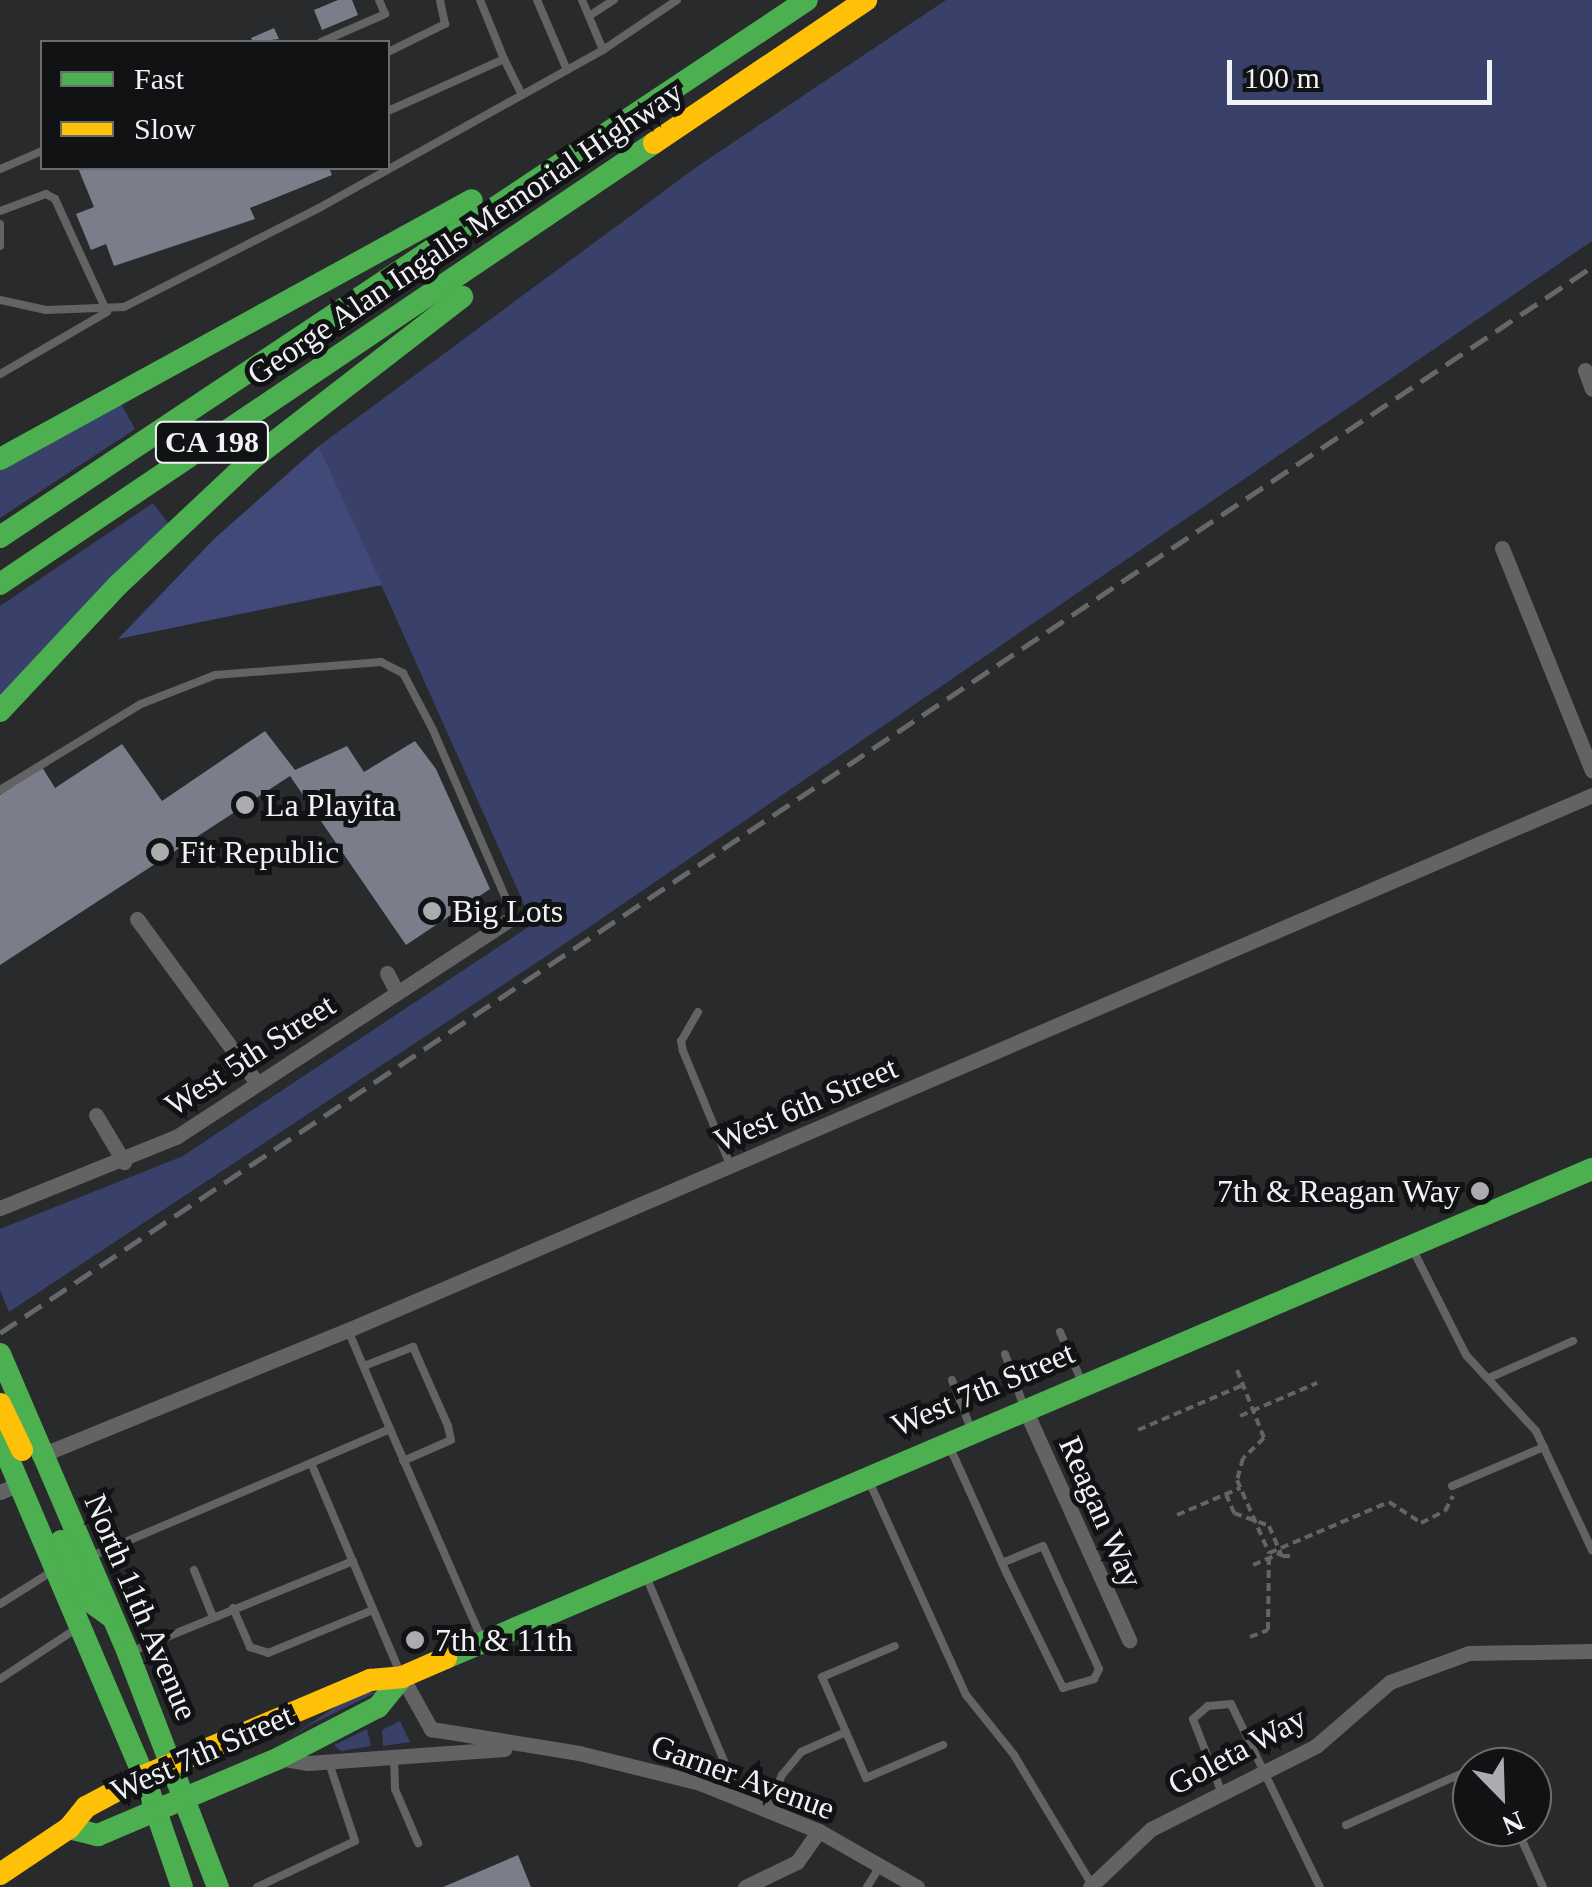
<!DOCTYPE html>
<html>
<head>
<meta charset="utf-8">
<style>
	body { margin:0 }
	#map { position:relative; width:1592px; height:1887px; overflow:hidden; background:#292a2c; font-family:Georgia,serif }
	div>[style] { position:absolute }
	[style*='--x'] { left:calc(var(--x)*1px); top:calc(var(--y)*1px); width:calc(var(--w)*1px); rotate:calc(var(--a)*1deg) }
	.green>* { inset:0; background:#39416a }
	.forest>* { inset:0; background:#404978 }
	.building>* { inset:0; background:#7a7e8a }
	.path>* { height:4px; margin-top:-2px; transform-origin:0; background:repeating-linear-gradient(90deg,#636465 0 8px,transparent 0 13px) }
	.lane>* { height:8px; margin:-4px; padding:0 4px; transform-origin:4px; border-radius:4px; background:#636364 }
	.street>* { height:15px; margin:-7.5px; padding:0 7.5px; transform-origin:7.5px; border-radius:7.5px; background:#636364 }
	.fast>* { height:22px; margin:-11px; padding:0 11px; transform-origin:11px; border-radius:11px; background:#4caf50 }
	.slow>* { height:22px; margin:-11px; padding:0 11px; transform-origin:11px; border-radius:11px; background:#ffc107 }
	.rail>* { height:5px; margin-top:-2.5px; transform-origin:0; background:repeating-linear-gradient(90deg,#666768 0 20px,transparent 0 30px) }
	.dots>* { width:28px; height:28px; translate:-50% -50%; box-sizing:border-box; border:5px solid #111213; border-radius:50% }
	span { translate:-50% -50%; white-space:nowrap; text-align:center; line-height:1.15; -webkit-text-stroke:10px #111213; paint-order:stroke }
	.shield-label span { padding:2px 8px; background:#111213; border:2px solid; border-radius:8px; -webkit-text-stroke-width:0 }
	.shield-label { font-size:30px; color:#f1f2f5; font-weight:700 }
	.street-label { font-size:32px; color:#f1f2f5 }
	.poi-label { font-size:32px; color:#f1f2f5 }
	.left { translate:0 -50%; text-align:left }
	.right { translate:-100% -50%; text-align:right }
	.legend { position:absolute; left:40px; top:40px; width:350px; height:130px; box-sizing:border-box; background:#111213; border:2px solid #6b6c6d; margin:0; padding:12px 18px; list-style:none; font-size:30px; color:#f1f2f5 }
	.legend li { display:flex; align-items:center; gap:20px; height:50px }
	.legend b { width:50px; border:2px solid #6b6c6d }
	.north { position:absolute; left:1452px; top:1747px; width:100px; height:100px; box-sizing:border-box; background:#111213; border:2px solid #6b6c6d; border-radius:50%; rotate:157deg; font-size:28px; font-weight:700; line-height:40px; text-align:center; color:#f1f2f5 }
	.north::after { content:''; display:block; margin:auto; width:35px; height:45px; background:#abacaf; clip-path:polygon(50% 0,100% 100%,50% 72%,0 100%) }
	.scale { position:absolute; left:1227px; top:60px; width:265px; height:45px; box-sizing:border-box; border:5px solid #f1f2f5; border-top:0; padding-left:12px; font-size:30px; line-height:35px; white-space:nowrap; color:#f1f2f5; -webkit-text-stroke:8px #111213; paint-order:stroke }
</style>
</head>
<body>
<div id="map">
	<div class="green">
		<div style="clip-path:polygon(946px 0,1592px 0,1592px 241px,557px 949px,9px 1312px,0 1290px,0 1229px,183px 1156px,533px 924px,319px 446px,698px 166px)"></div>
		<div style="clip-path:polygon(121px 404px,135px 429px,0 518px,0 467px)"></div>
		<div style="clip-path:polygon(153px 503px,169px 524px,0 698px,0 606px)"></div>
		<div style="clip-path:polygon(377px 1692px,310px 1725px,274px 1748px,356px 1693px)"></div>
		<div style="clip-path:polygon(400px 1721px,410px 1742px,383px 1746px,382px 1730px)"></div>
		<div style="clip-path:polygon(367px 1729px,371px 1746px,341px 1751px,334px 1745px)"></div>
	</div>
	<div class="forest">
		<div style="clip-path:polygon(319px 446px,382px 585px,118px 639px,214px 539px)"></div>
	</div>
	<div class="building">
		<div style="clip-path:polygon(338px 0,352px 0,358px 15px,322px 30px,314px 10px)"></div>
		<div style="clip-path:polygon(274px 28px,279px 39px,253px 42px,251px 38px)"></div>
		<div style="clip-path:polygon(78px 168px,329px 168px,332px 175px,250px 208px,255px 219px,114px 266px,106px 244px,91px 250px,76px 214px,94px 207px)"></div>
		<div style="clip-path:polygon(265px 731px,295px 770px,347px 746px,364px 772px,415px 741px,436px 769px,490px 889px,406px 945px,290px 776px,0 965px,0 795px,42px 767px,55px 788px,122px 744px,162px 801px)"></div>
		<div style="clip-path:polygon(518px 1855px,531px 1887px,443px 1887px)"></div>
	</div>
	<div class="path">
		<div style="--x:1237;--y:1370;--w:73;--a:68.3"></div>
		<div style="--x:1264;--y:1438;--w:29;--a:136"></div>
		<div style="--x:1243;--y:1458;--w:23;--a:105"></div>
		<div style="--x:1237;--y:1480;--w:80;--a:66.3"></div>
		<div style="--x:1240;--y:1416;--w:84;--a:-23.2"></div>
		<div style="--x:1138;--y:1430;--w:114;--a:-23.2"></div>
		<div style="--x:1226;--y:1494;--w:21;--a:67"></div>
		<div style="--x:1234;--y:1513;--w:37;--a:20"></div>
		<div style="--x:1269;--y:1526;--w:33;--a:67"></div>
		<div style="--x:1282;--y:1556;--w:11;--a:0"></div>
		<div style="--x:1177;--y:1515;--w:69;--a:-23.2"></div>
		<div style="--x:1253;--y:1565;--w:30;--a:-23"></div>
		<div style="--x:1250;--y:1637;--w:19;--a:-21"></div>
		<div style="--x:1268;--y:1630;--w:77;--a:-89.3"></div>
		<div style="--x:1269;--y:1553;--w:130;--a:-23"></div>
		<div style="--x:1389;--y:1502;--w:38;--a:33"></div>
		<div style="--x:1421;--y:1523;--w:27;--a:-27"></div>
		<div style="--x:1445;--y:1511;--w:17;--a:-62"></div>
	</div>
	<div class="lane">
		<div style="--x:537;--y:0;--w:76;--a:66.8"></div>
		<div style="--x:582;--y:0;--w:54;--a:67.2"></div>
		<div style="--x:589;--y:16;--w:30;--a:-33"></div>
		<div style="--x:321;--y:42;--w:70;--a:-23.6"></div>
		<div style="--x:385;--y:14;--w:15;--a:-113"></div>
		<div style="--x:388;--y:52;--w:64;--a:-26.2"></div>
		<div style="--x:445;--y:24;--w:25;--a:-102"></div>
		<div style="--x:504;--y:59;--w:40;--a:63.4"></div>
		<div style="--x:388;--y:111;--w:127;--a:-24.1"></div>
		<div style="--x:504;--y:59;--w:64;--a:-112.1"></div>
		<div style="--x:0;--y:169;--w:46;--a:-23.2"></div>
		<div style="--x:0;--y:211;--w:49;--a:-20.3"></div>
		<div style="--x:46;--y:194;--w:10;--a:29"></div>
		<div style="--x:55;--y:199;--w:124;--a:65.3"></div>
		<div style="--x:107;--y:312;--w:124;--a:149.9"></div>
		<div style="--x:0;--y:224;--w:22;--a:90"></div>
		<div style="--x:0;--y:300;--w:47;--a:12.3"></div>
		<div style="--x:46;--y:310;--w:78;--a:-2.2"></div>
		<div style="--x:124;--y:307;--w:219;--a:-26.9"></div>
		<div style="--x:319;--y:208;--w:325;--a:-29.1"></div>
		<div style="--x:603;--y:50;--w:89;--a:-34"></div>
		<div style="--x:0;--y:790;--w:165;--a:-31.4"></div>
		<div style="--x:141;--y:704;--w:79;--a:-21.4"></div>
		<div style="--x:215;--y:675;--w:167;--a:-4.5"></div>
		<div style="--x:381;--y:662;--w:25;--a:27"></div>
		<div style="--x:403;--y:673;--w:64;--a:62.2"></div>
		<div style="--x:433;--y:730;--w:204;--a:66.6"></div>
		<div style="--x:698;--y:1012;--w:34;--a:120"></div>
		<div style="--x:681;--y:1041;--w:10;--a:79"></div>
		<div style="--x:683;--y:1051;--w:126;--a:67.5"></div>
		<div style="--x:1412;--y:1248;--w:120;--a:63.2"></div>
		<div style="--x:1466;--y:1355;--w:103;--a:47.4"></div>
		<div style="--x:1536;--y:1431;--w:132;--a:64.8"></div>
		<div style="--x:1060;--y:1332;--w:55;--a:66.3"></div>
		<div style="--x:1005;--y:1354;--w:56;--a:70.3"></div>
		<div style="--x:364;--y:1366;--w:53;--a:-21.2"></div>
		<div style="--x:413;--y:1347;--w:86;--a:66.1"></div>
		<div style="--x:448;--y:1426;--w:14;--a:78"></div>
		<div style="--x:451;--y:1440;--w:52;--a:156.4"></div>
		<div style="--x:1489;--y:1378;--w:92;--a:-23.8"></div>
		<div style="--x:952;--y:1380;--w:53;--a:68.8"></div>
		<div style="--x:390;--y:1429;--w:230;--a:66.4"></div>
		<div style="--x:950;--y:1449;--w:13;--a:63"></div>
		<div style="--x:956;--y:1461;--w:112;--a:65.7"></div>
		<div style="--x:1002;--y:1563;--w:12;--a:66"></div>
		<div style="--x:1007;--y:1574;--w:127;--a:63.8"></div>
		<div style="--x:1063;--y:1688;--w:32;--a:-16"></div>
		<div style="--x:1094;--y:1679;--w:11;--a:-63"></div>
		<div style="--x:1099;--y:1669;--w:135;--a:-114.5"></div>
		<div style="--x:1043;--y:1546;--w:44;--a:157.5"></div>
		<div style="--x:311;--y:1463;--w:86;--a:-23.3"></div>
		<div style="--x:390;--y:1429;--w:108;--a:-113"></div>
		<div style="--x:868;--y:1479;--w:237;--a:65.6"></div>
		<div style="--x:966;--y:1695;--w:77;--a:51.3"></div>
		<div style="--x:1014;--y:1755;--w:152;--a:59"></div>
		<div style="--x:1452;--y:1486;--w:100;--a:-23"></div>
		<div style="--x:92;--y:1556;--w:238;--a:-23"></div>
		<div style="--x:311;--y:1463;--w:228;--a:67"></div>
		<div style="--x:194;--y:1570;--w:51;--a:68"></div>
		<div style="--x:645;--y:1574;--w:241;--a:67.1"></div>
		<div style="--x:0;--y:1604;--w:60;--a:-32.1"></div>
		<div style="--x:233;--y:1608;--w:43;--a:66.4"></div>
		<div style="--x:250;--y:1647;--w:19;--a:18"></div>
		<div style="--x:268;--y:1653;--w:113;--a:-22.3"></div>
		<div style="--x:130;--y:1652;--w:241;--a:-22.2"></div>
		<div style="--x:0;--y:1679;--w:95;--a:-33.4"></div>
		<div style="--x:846;--y:1732;--w:50;--a:66.5"></div>
		<div style="--x:866;--y:1778;--w:84;--a:-23.2"></div>
		<div style="--x:394;--y:1758;--w:31;--a:88"></div>
		<div style="--x:395;--y:1789;--w:59;--a:66.9"></div>
		<div style="--x:1221;--y:1791;--w:77;--a:-111.3"></div>
		<div style="--x:1193;--y:1719;--w:20;--a:-41"></div>
		<div style="--x:1208;--y:1706;--w:23;--a:-5"></div>
		<div style="--x:1231;--y:1704;--w:203;--a:64.1"></div>
		<div style="--x:767;--y:1810;--w:38;--a:-67"></div>
		<div style="--x:782;--y:1775;--w:30;--a:-50"></div>
		<div style="--x:801;--y:1752;--w:49;--a:-24"></div>
		<div style="--x:846;--y:1732;--w:60;--a:-113.6"></div>
		<div style="--x:822;--y:1677;--w:79;--a:-23"></div>
		<div style="--x:1346;--y:1825;--w:138;--a:-24"></div>
		<div style="--x:1516;--y:1827;--w:66;--a:65.8"></div>
		<div style="--x:257;--y:1887;--w:108;--a:-25.1"></div>
		<div style="--x:355;--y:1841;--w:85;--a:-108.4"></div>
		<div style="--x:867;--y:1887;--w:26;--a:-58"></div>
	</div>
	<div class="street">
		<div style="--x:1585;--y:370;--w:20;--a:70"></div>
		<div style="--x:1502;--y:548;--w:240;--a:68"></div>
		<div style="--x:137;--y:919;--w:203;--a:53.8"></div>
		<div style="--x:387;--y:973;--w:22;--a:63"></div>
		<div style="--x:96;--y:1115;--w:55;--a:59.2"></div>
		<div style="--x:0;--y:1208;--w:190;--a:-22"></div>
		<div style="--x:176;--y:1137;--w:403;--a:-33.1"></div>
		<div style="--x:1024;--y:1407;--w:256;--a:65.7"></div>
		<div style="--x:39;--y:1456;--w:334;--a:-22.2"></div>
		<div style="--x:348;--y:1330;--w:1354;--a:-23.27"></div>
		<div style="--x:0;--y:1492;--w:21;--a:-23"></div>
		<div style="--x:402;--y:1677;--w:60;--a:60.9"></div>
		<div style="--x:431;--y:1729;--w:150;--a:9.2"></div>
		<div style="--x:579;--y:1753;--w:125;--a:13.9"></div>
		<div style="--x:700;--y:1783;--w:128;--a:22"></div>
		<div style="--x:819;--y:1831;--w:113;--a:29.7"></div>
		<div style="--x:279;--y:1758;--w:29;--a:10"></div>
		<div style="--x:308;--y:1763;--w:197;--a:-4.1"></div>
		<div style="--x:745;--y:1887;--w:58;--a:-25.7"></div>
		<div style="--x:797;--y:1862;--w:38;--a:-55"></div>
		<div style="--x:1090;--y:1887;--w:84;--a:-43.6"></div>
		<div style="--x:1151;--y:1829;--w:185;--a:-26.7"></div>
		<div style="--x:1316;--y:1746;--w:98;--a:-40.9"></div>
		<div style="--x:1390;--y:1682;--w:84;--a:-20.2"></div>
		<div style="--x:1469;--y:1653;--w:123;--a:-0.9"></div>
	</div>
	<div class="fast">
		<div style="--x:0;--y:459;--w:538;--a:-28.75"></div>
		<div style="--x:0;--y:537;--w:969;--a:-33.64"></div>
		<div style="--x:0;--y:584;--w:789;--a:-33.99"></div>
		<div style="--x:0;--y:711;--w:173;--a:-46.9"></div>
		<div style="--x:118;--y:585;--w:183;--a:-43.2"></div>
		<div style="--x:251;--y:460;--w:267;--a:-37.7"></div>
		<div style="--x:0;--y:1354;--w:325;--a:66.8"></div>
		<div style="--x:128;--y:1653;--w:251;--a:69"></div>
		<div style="--x:0;--y:1439;--w:366;--a:66.9"></div>
		<div style="--x:144;--y:1776;--w:117;--a:71.1"></div>
		<div style="--x:61;--y:1541;--w:61;--a:67.7"></div>
		<div style="--x:84;--y:1597;--w:32;--a:36"></div>
		<div style="--x:446;--y:1658;--w:1246;--a:-23.11"></div>
		<div style="--x:69;--y:1828;--w:30;--a:14"></div>
		<div style="--x:98;--y:1835;--w:197;--a:-23"></div>
		<div style="--x:279;--y:1758;--w:111;--a:-27.3"></div>
		<div style="--x:378;--y:1707;--w:38;--a:-51"></div>
	</div>
	<div class="slow">
		<div style="--x:654;--y:143;--w:256;--a:-34"></div>
		<div style="--x:0;--y:1404;--w:51;--a:64.4"></div>
		<div style="--x:0;--y:1874;--w:83;--a:-33.7"></div>
		<div style="--x:69;--y:1828;--w:27;--a:-51"></div>
		<div style="--x:86;--y:1807;--w:66;--a:-28.1"></div>
		<div style="--x:144;--y:1776;--w:246;--a:-23"></div>
		<div style="--x:370;--y:1680;--w:32;--a:-5"></div>
		<div style="--x:402;--y:1677;--w:48;--a:-23.4"></div>
	</div>
	<div class="rail">
		<div style="--x:0;--y:1333;--w:1916;--a:-33.81"></div>
	</div>
	<div class="dots">
		<div style="left:245px;top:805px;background:#abacaf"></div>
		<div style="left:160px;top:852px;background:#abacaf"></div>
		<div style="left:432px;top:911px;background:#abacaf"></div>
		<div style="left:1480px;top:1191px;background:#abacaf"></div>
		<div style="left:415px;top:1640px;background:#abacaf"></div>
	</div>
	<div class="shield-label">
		<span style="left:212px;top:442px">CA 198</span>
	</div>
	<div class="street-label">
		<span style="left:465px;top:233px;rotate:-34deg">George Alan Ingalls Memorial Highway</span>
		<span style="left:250px;top:1055px;rotate:-33deg">West 5th Street</span>
		<span style="left:806px;top:1104px;rotate:-23deg">West 6th Street</span>
		<span style="left:983px;top:1389px;rotate:-23deg">West 7th Street</span>
		<span style="left:1101px;top:1512px;rotate:66deg">Reagan Way</span>
		<span style="left:141px;top:1607px;rotate:67deg">North 11th Avenue</span>
		<span style="left:1237px;top:1751px;rotate:-28deg">Goleta Way</span>
		<span style="left:202px;top:1753px;rotate:-24deg">West 7th Street</span>
		<span style="left:743px;top:1777px;rotate:20deg">Garner Avenue</span>
	</div>
	<div class="poi-label">
		<span class="left" style="left:265px;top:805px">La Playita</span>
		<span class="left" style="left:180px;top:852px">Fit Republic</span>
		<span class="left" style="left:452px;top:911px">Big Lots</span>
		<span class="right" style="left:1460px;top:1191px">7th &amp; Reagan Way</span>
		<span class="left" style="left:435px;top:1640px">7th &amp; 11th</span>
	</div>
	<ul class="legend">
	<li><b style="height:12px;background:#4caf50"></b>Fast</li>
	<li><b style="height:12px;background:#ffc107"></b>Slow</li>
	</ul>
	<div class="north">N</div>
	<div class="scale">100 m</div>
</div>
</body>
</html>
